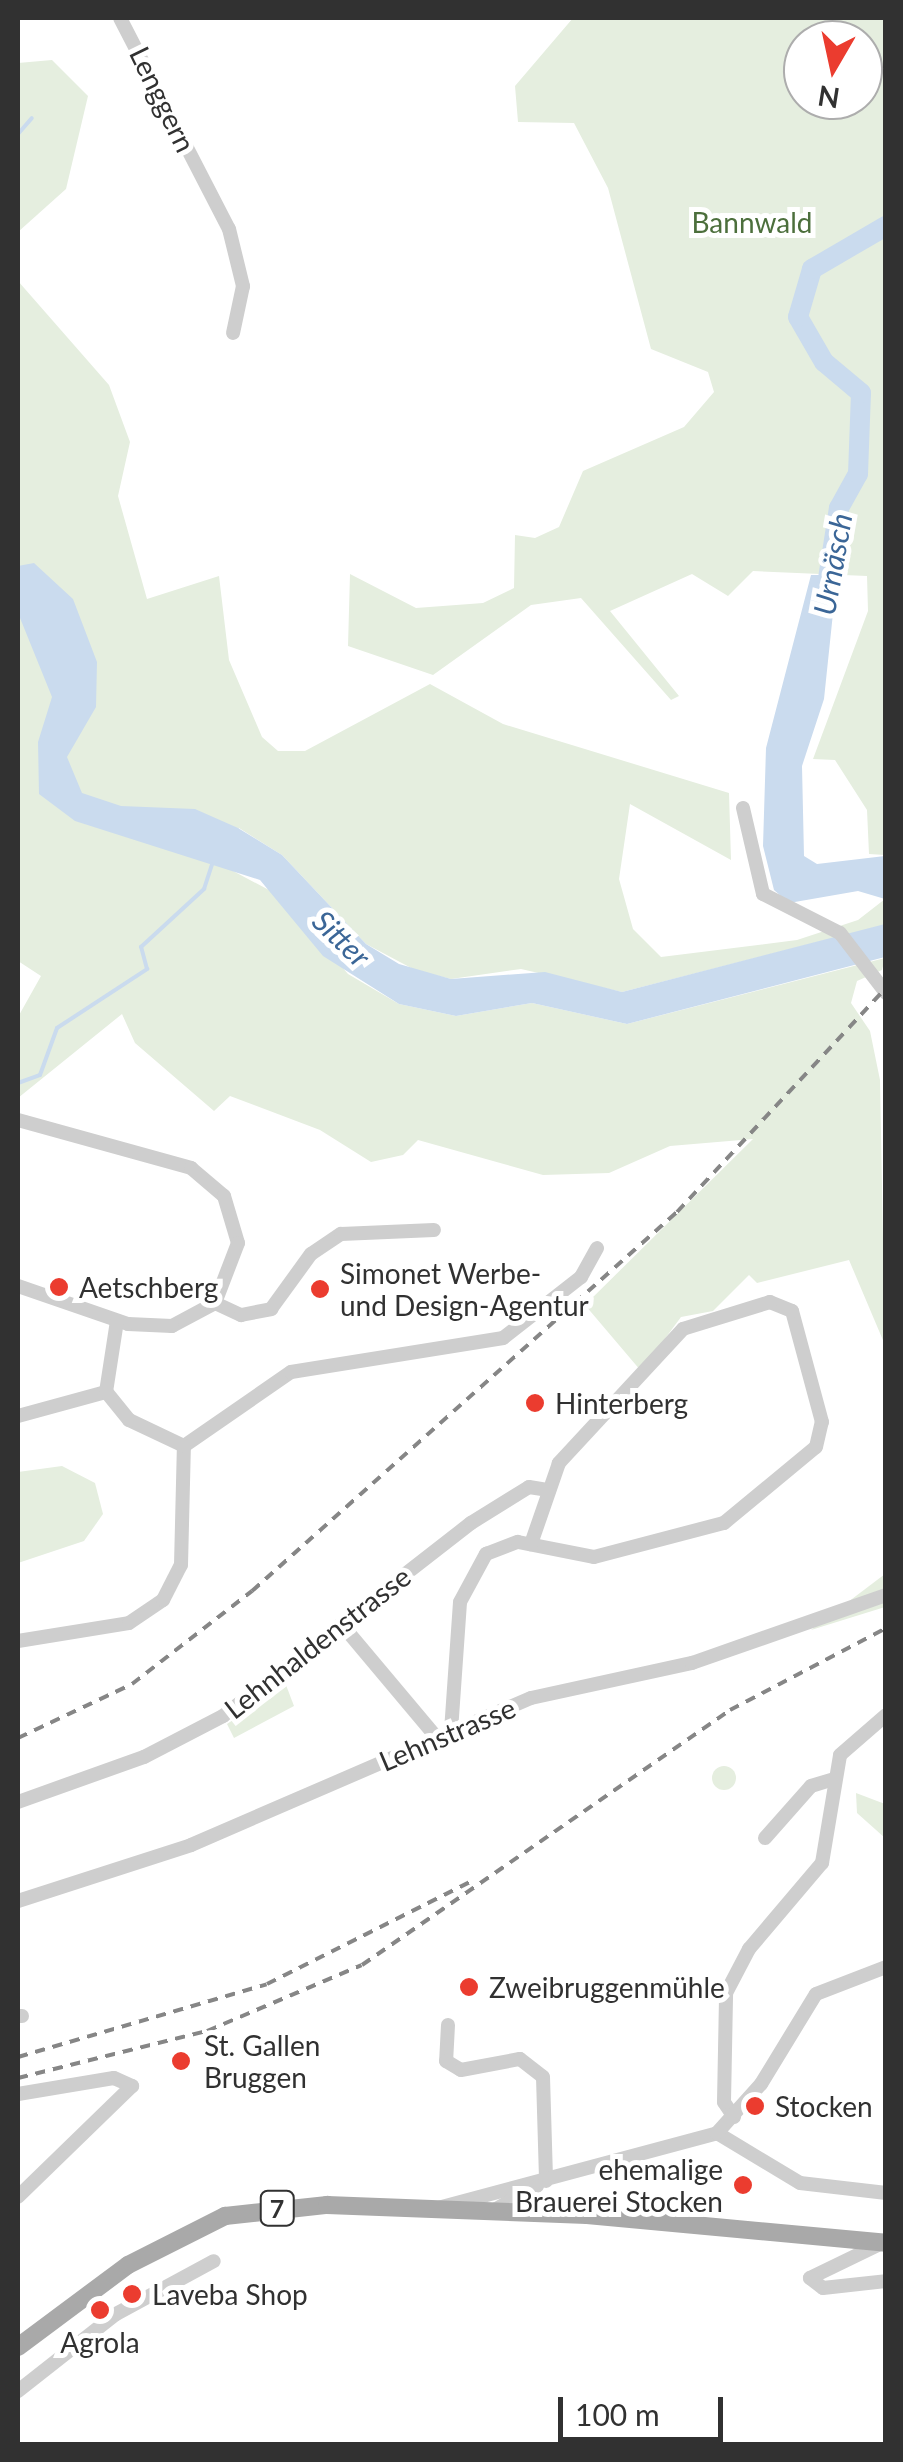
<!DOCTYPE html>
<html>
<head>
<meta charset="utf-8">
<style>
	body { margin:0 }
	#map { position:relative; width:903px; height:2462px; overflow:hidden; background:#fff; font-family:Lato,sans-serif }
	div>[style] { position:absolute }
	[style*='--x'] { left:calc(var(--x)*1px); top:calc(var(--y)*1px); width:calc(var(--w)*1px); rotate:calc(var(--a)*1deg) }
	.green>* { inset:0; background:#e5eedf }
	.round { border-radius:50% }
	.water>* { inset:0; background:#cadbee }
	.stream>* { height:4px; margin:-2px; padding:0 2px; transform-origin:2px; border-radius:2px; background:#cadbee }
	.river>* { height:20px; margin:-10px; padding:0 10px; transform-origin:10px; border-radius:10px; background:#cadbee }
	.minor>* { height:14px; margin:-7px; padding:0 7px; transform-origin:7px; border-radius:7px; background:#cecece }
	.major>* { height:18px; margin:-9px; padding:0 9px; transform-origin:9px; border-radius:9px; background:#a9a9a9 }
	.rail>* { height:4px; margin-top:-2px; transform-origin:0; background:repeating-linear-gradient(90deg,#868686 0 10px,transparent 0 18px) }
	.major-bridge>* { height:18px; margin:-9px; padding:0 9px; transform-origin:9px; border-radius:9px; background:#a9a9a9 }
	.dots>* { width:28px; height:28px; translate:-50% -50%; box-sizing:border-box; border:5px solid #fff; border-radius:50% }
	span { translate:-50% -50%; white-space:nowrap; text-align:center; line-height:1.15; -webkit-text-stroke:10px #fff; paint-order:stroke }
	.shield-label span { padding:2px 8px; background:#fff; border:2px solid; border-radius:8px; -webkit-text-stroke-width:0 }
	.shield-label { font-size:25px; color:#313131; font-weight:700 }
	.street-label { font-size:28px; color:#313131 }
	.park-label { font-size:28px; color:#4c6f3c }
	.poi-label { font-size:28px; color:#313131 }
	.left { translate:0 -50%; text-align:left }
	.right { translate:-100% -50%; text-align:right }
	.water-label { font-size:30px; color:#3b6697; font-style:italic }
	.frame { position:absolute; inset:0; border:20px solid #313131; pointer-events:none }
	.north { position:absolute; left:783px; top:20px; width:100px; height:100px; box-sizing:border-box; background:#fff; border:2px solid #adadad; border-radius:50%; rotate:189deg; font-size:28px; font-weight:700; line-height:40px; text-align:center; color:#313131 }
	.north::after { content:''; display:block; margin:auto; width:35px; height:45px; background:#eb3c2f; clip-path:polygon(50% 0,100% 100%,50% 72%,0 100%) }
	.scale { position:absolute; left:558px; top:2397px; width:165px; height:45px; box-sizing:border-box; border:5px solid #313131; border-top:0; padding-left:12px; font-size:30px; line-height:35px; white-space:nowrap; color:#313131; -webkit-text-stroke:8px #fff; paint-order:stroke }
</style>
</head>
<body>
<div id="map">
	<div class="green">
		<div style="clip-path:polygon(evenodd,573px 18px,885px 18px,885px 855px,869px 854px,867px 810px,835px 760px,813px 759px,868px 611px,867px 576px,753px 571px,728px 596px,692px 574px,610px 611px,679px 696px,671px 700px,581px 598px,531px 605px,433px 675px,348px 646px,350px 574px,416px 608px,483px 603px,514px 588px,515px 535px,535px 538px,559px 527px,583px 471px,684px 427px,714px 392px,708px 372px,651px 349px,608px 188px,574px 123px,518px 122px,515px 86px,573px 18px,863px 40px,863px 100px,803px 100px,803px 40px,863px 40px)"></div>
		<div style="clip-path:polygon(52px 60px,88px 96px,66px 189px,18px 232px,18px 63px)"></div>
		<div style="clip-path:polygon(18px 281px,109px 385px,130px 442px,118px 496px,147px 599px,219px 576px,229px 660px,262px 737px,278px 751px,305px 751px,430px 684px,503px 724px,729px 793px,731px 860px,630px 804px,619px 879px,633px 929px,661px 957px,797px 940px,858px 920px,885px 899px,884px 925px,622px 992px,521px 969px,451px 979px,415px 970px,366px 944px,282px 855px,239px 828px,220px 864px,282px 897px,348px 974px,399px 1004px,456px 1016px,532px 1003px,627px 1024px,885px 958px,882px 970px,857px 981px,851px 1003px,870px 1031px,880px 1080px,885px 1345px,849px 1260px,757px 1283px,749px 1275px,713px 1311px,681px 1317px,641px 1371px,585px 1305px,753px 1139px,670px 1146px,609px 1173px,543px 1175px,418px 1140px,403px 1155px,371px 1162px,320px 1130px,230px 1096px,214px 1111px,135px 1043px,122px 1014px,18px 1098px,18px 1017px,41px 976px,18px 961px)"></div>
		<div style="clip-path:polygon(62px 1466px,95px 1483px,103px 1514px,84px 1541px,18px 1563px,18px 1472px)"></div>
		<div style="clip-path:polygon(885px 1574px,885px 1607px,811px 1630px)"></div>
		<div style="clip-path:polygon(286px 1685px,294px 1706px,234px 1738px,227px 1724px)"></div>
		<div class="round" style="left:712px;top:1766px;width:24px;height:24px"></div>
		<div style="clip-path:polygon(856px 1793px,885px 1804px,885px 1838px,857px 1813px)"></div>
	</div>
	<div class="water">
		<div style="clip-path:polygon(34px 563px,73px 599px,97px 662px,96px 707px,67px 757px,82px 793px,121px 806px,195px 809px,238px 828px,282px 855px,366px 944px,399px 964px,451px 979px,545px 972px,622px 992px,885px 924px,885px 957px,627px 1024px,532px 1003px,456px 1016px,399px 1004px,323px 956px,260px 880px,75px 821px,39px 794px,38px 742px,52px 697px,18px 613px,18px 566px)"></div>
		<div style="clip-path:polygon(811px 575px,837px 575px,824px 699px,802px 766px,804px 856px,817px 864px,885px 856px,885px 899px,858px 891px,789px 903px,774px 890px,763px 846px,766px 748px)"></div>
	</div>
	<div class="stream">
		<div style="--x:18;--y:134;--w:21;--a:-49"></div>
		<div style="--x:18;--y:1083;--w:23;--a:-20"></div>
		<div style="--x:40;--y:1075;--w:50;--a:-70.1"></div>
		<div style="--x:57;--y:1028;--w:108;--a:-33.2"></div>
		<div style="--x:147;--y:969;--w:23;--a:-105"></div>
		<div style="--x:141;--y:947;--w:86;--a:-42.6"></div>
		<div style="--x:204;--y:889;--w:26;--a:-72"></div>
	</div>
	<div class="river">
		<div style="--x:825;--y:598;--w:91;--a:-81.2"></div>
		<div style="--x:839;--y:508;--w:39;--a:-61"></div>
		<div style="--x:858;--y:474;--w:81;--a:-87.9"></div>
		<div style="--x:861;--y:393;--w:48;--a:-140"></div>
		<div style="--x:824;--y:362;--w:52;--a:-120"></div>
		<div style="--x:798;--y:317;--w:50;--a:-73.7"></div>
		<div style="--x:812;--y:269;--w:86;--a:-30.2"></div>
	</div>
	<div class="minor">
		<div style="--x:120;--y:18;--w:237;--a:62.7"></div>
		<div style="--x:229;--y:229;--w:59;--a:76.2"></div>
		<div style="--x:243;--y:286;--w:48;--a:102"></div>
		<div style="--x:743;--y:808;--w:88;--a:76.9"></div>
		<div style="--x:763;--y:894;--w:86;--a:26.9"></div>
		<div style="--x:840;--y:933;--w:76;--a:52.5"></div>
		<div style="--x:18;--y:1120;--w:180;--a:15.5"></div>
		<div style="--x:191;--y:1168;--w:43;--a:40.3"></div>
		<div style="--x:224;--y:1196;--w:49;--a:73.4"></div>
		<div style="--x:238;--y:1243;--w:64;--a:111"></div>
		<div style="--x:215;--y:1303;--w:49;--a:151.9"></div>
		<div style="--x:172;--y:1326;--w:44;--a:-177.4"></div>
		<div style="--x:128;--y:1324;--w:116;--a:-160.9"></div>
		<div style="--x:215;--y:1303;--w:29;--a:25"></div>
		<div style="--x:241;--y:1315;--w:31;--a:-11"></div>
		<div style="--x:271;--y:1309;--w:68;--a:-54"></div>
		<div style="--x:311;--y:1254;--w:36;--a:-34"></div>
		<div style="--x:341;--y:1234;--w:93;--a:-2.5"></div>
		<div style="--x:18;--y:1416;--w:91;--a:-15.3"></div>
		<div style="--x:184;--y:1446;--w:130;--a:-34.7"></div>
		<div style="--x:291;--y:1372;--w:215;--a:-9.1"></div>
		<div style="--x:503;--y:1338;--w:99;--a:-38"></div>
		<div style="--x:581;--y:1277;--w:33;--a:-61"></div>
		<div style="--x:343;--y:1626;--w:146;--a:50"></div>
		<div style="--x:18;--y:1641;--w:112;--a:-9.2"></div>
		<div style="--x:129;--y:1623;--w:41;--a:-34.1"></div>
		<div style="--x:163;--y:1600;--w:39;--a:-63"></div>
		<div style="--x:181;--y:1565;--w:119;--a:-88.6"></div>
		<div style="--x:184;--y:1446;--w:61;--a:-154.7"></div>
		<div style="--x:129;--y:1420;--w:36;--a:-129"></div>
		<div style="--x:106;--y:1392;--w:72;--a:-81.2"></div>
		<div style="--x:451;--y:1731;--w:129;--a:-86"></div>
		<div style="--x:460;--y:1602;--w:55;--a:-61.6"></div>
		<div style="--x:486;--y:1554;--w:34;--a:-21"></div>
		<div style="--x:518;--y:1542;--w:77;--a:11.2"></div>
		<div style="--x:594;--y:1557;--w:134;--a:-14.7"></div>
		<div style="--x:724;--y:1523;--w:119;--a:-39.6"></div>
		<div style="--x:816;--y:1447;--w:26;--a:-77"></div>
		<div style="--x:822;--y:1422;--w:115;--a:-105.1"></div>
		<div style="--x:792;--y:1311;--w:24;--a:-158"></div>
		<div style="--x:770;--y:1302;--w:91;--a:162.8"></div>
		<div style="--x:683;--y:1329;--w:183;--a:132.8"></div>
		<div style="--x:559;--y:1463;--w:86;--a:109.1"></div>
		<div style="--x:18;--y:1802;--w:134;--a:-19.7"></div>
		<div style="--x:144;--y:1757;--w:89;--a:-27.4"></div>
		<div style="--x:223;--y:1716;--w:314;--a:-37.9"></div>
		<div style="--x:471;--y:1523;--w:68;--a:-31.8"></div>
		<div style="--x:529;--y:1487;--w:20;--a:9"></div>
		<div style="--x:765;--y:1838;--w:69;--a:-48.5"></div>
		<div style="--x:811;--y:1786;--w:21;--a:-17"></div>
		<div style="--x:18;--y:1901;--w:182;--a:-17.9"></div>
		<div style="--x:191;--y:1845;--w:370;--a:-23.4"></div>
		<div style="--x:531;--y:1698;--w:165;--a:-12.3"></div>
		<div style="--x:692;--y:1663;--w:206;--a:-19.3"></div>
		<div style="--x:18;--y:2016;--w:4;--a:0"></div>
		<div style="--x:448;--y:2025;--w:36;--a:93"></div>
		<div style="--x:446;--y:2061;--w:17;--a:31"></div>
		<div style="--x:461;--y:2070;--w:60;--a:-10.6"></div>
		<div style="--x:520;--y:2059;--w:29;--a:38"></div>
		<div style="--x:543;--y:2077;--w:104;--a:88.3"></div>
		<div style="--x:18;--y:2094;--w:97;--a:-9.5"></div>
		<div style="--x:114;--y:2078;--w:20;--a:24"></div>
		<div style="--x:132;--y:2086;--w:159;--a:135.8"></div>
		<div style="--x:734;--y:2117;--w:18;--a:-124"></div>
		<div style="--x:724;--y:2102;--w:109;--a:-88.9"></div>
		<div style="--x:726;--y:1993;--w:50;--a:-62.4"></div>
		<div style="--x:749;--y:1949;--w:113;--a:-49.7"></div>
		<div style="--x:822;--y:1863;--w:109;--a:-80.5"></div>
		<div style="--x:840;--y:1755;--w:61;--a:-41"></div>
		<div style="--x:717;--y:2133;--w:97;--a:31.1"></div>
		<div style="--x:800;--y:2183;--w:87;--a:6.6"></div>
		<div style="--x:438;--y:2208;--w:289;--a:-15"></div>
		<div style="--x:717;--y:2133;--w:66;--a:-48.1"></div>
		<div style="--x:761;--y:2084;--w:105;--a:-58.6"></div>
		<div style="--x:816;--y:1994;--w:75;--a:-21.1"></div>
		<div style="--x:496;--y:2209;--w:47;--a:-29.3"></div>
		<div style="--x:880;--y:2244;--w:78;--a:154.1"></div>
		<div style="--x:810;--y:2278;--w:16;--a:38"></div>
		<div style="--x:823;--y:2288;--w:63;--a:-6.3"></div>
		<div style="--x:18;--y:2391;--w:125;--a:-38.2"></div>
		<div style="--x:116;--y:2314;--w:111;--a:-28.4"></div>
	</div>
	<div class="major">
		<div style="--x:18;--y:2347;--w:137;--a:-36.7"></div>
		<div style="--x:128;--y:2265;--w:109;--a:-26.8"></div>
		<div style="--x:225;--y:2216;--w:103;--a:-6.2"></div>
		<div style="--x:327;--y:2205;--w:260;--a:2.2"></div>
	</div>
	<div class="rail">
		<div style="--x:18;--y:1738;--w:126;--a:-25.3"></div>
		<div style="--x:132;--y:1684;--w:152;--a:-37.8"></div>
		<div style="--x:252;--y:1591;--w:569;--a:-41.73"></div>
		<div style="--x:677;--y:1212;--w:306;--a:-47"></div>
		<div style="--x:18;--y:2057;--w:259;--a:-16.3"></div>
		<div style="--x:267;--y:1984;--w:229;--a:-26.7"></div>
		<div style="--x:18;--y:2078;--w:195;--a:-14"></div>
		<div style="--x:207;--y:2031;--w:168;--a:-23.1"></div>
		<div style="--x:362;--y:1965;--w:448;--a:-34.7"></div>
		<div style="--x:730;--y:1710;--w:176;--a:-27.7"></div>
	</div>
	<div class="major-bridge">
		<div style="--x:587;--y:2215;--w:300;--a:5.3"></div>
	</div>
	<div class="dots">
		<div style="left:59px;top:1287px;background:#eb3c2f"></div>
		<div style="left:320px;top:1289px;background:#eb3c2f"></div>
		<div style="left:535px;top:1403px;background:#eb3c2f"></div>
		<div style="left:469px;top:1987px;background:#eb3c2f"></div>
		<div style="left:181px;top:2061px;background:#eb3c2f"></div>
		<div style="left:755px;top:2106px;background:#eb3c2f"></div>
		<div style="left:743px;top:2185px;background:#eb3c2f"></div>
		<div style="left:132px;top:2294px;background:#eb3c2f"></div>
		<div style="left:100px;top:2310px;background:#eb3c2f"></div>
	</div>
	<div class="shield-label">
		<span style="left:277px;top:2208px">7</span>
	</div>
	<div class="street-label">
		<span style="left:163px;top:99px;rotate:64deg">Lenggern</span>
		<span style="left:317px;top:1642px;rotate:-38deg">Lehnhaldenstrasse</span>
		<span style="left:447px;top:1734px;rotate:-23deg">Lehnstrasse</span>
	</div>
	<div class="park-label">
		<span style="left:752px;top:222px">Bannwald</span>
	</div>
	<div class="poi-label">
		<span class="left" style="left:340px;top:1289px">Simonet Werbe-<br>und Design-Agentur</span>
		<span class="left" style="left:79px;top:1287px">Aetschberg</span>
		<span class="left" style="left:555px;top:1403px">Hinterberg</span>
		<span class="left" style="left:489px;top:1987px">Zweibruggenmühle</span>
		<span class="left" style="left:204px;top:2061px">St. Gallen<br>Bruggen</span>
		<span class="left" style="left:775px;top:2106px">Stocken</span>
		<span class="right" style="left:723px;top:2185px">ehemalige<br>Brauerei Stocken</span>
		<span class="left" style="left:152px;top:2294px">Laveba Shop</span>
		<span style="left:100px;top:2342px">Agrola</span>
	</div>
	<div class="water-label">
		<span style="left:832px;top:564px;rotate:-80deg">Urnäsch</span>
		<span style="left:342px;top:938px;rotate:44deg">Sitter</span>
	</div>
	<div class="frame"></div>
	<div class="north">N</div>
	<div class="scale">100 m</div>
</div>
</body>
</html>
